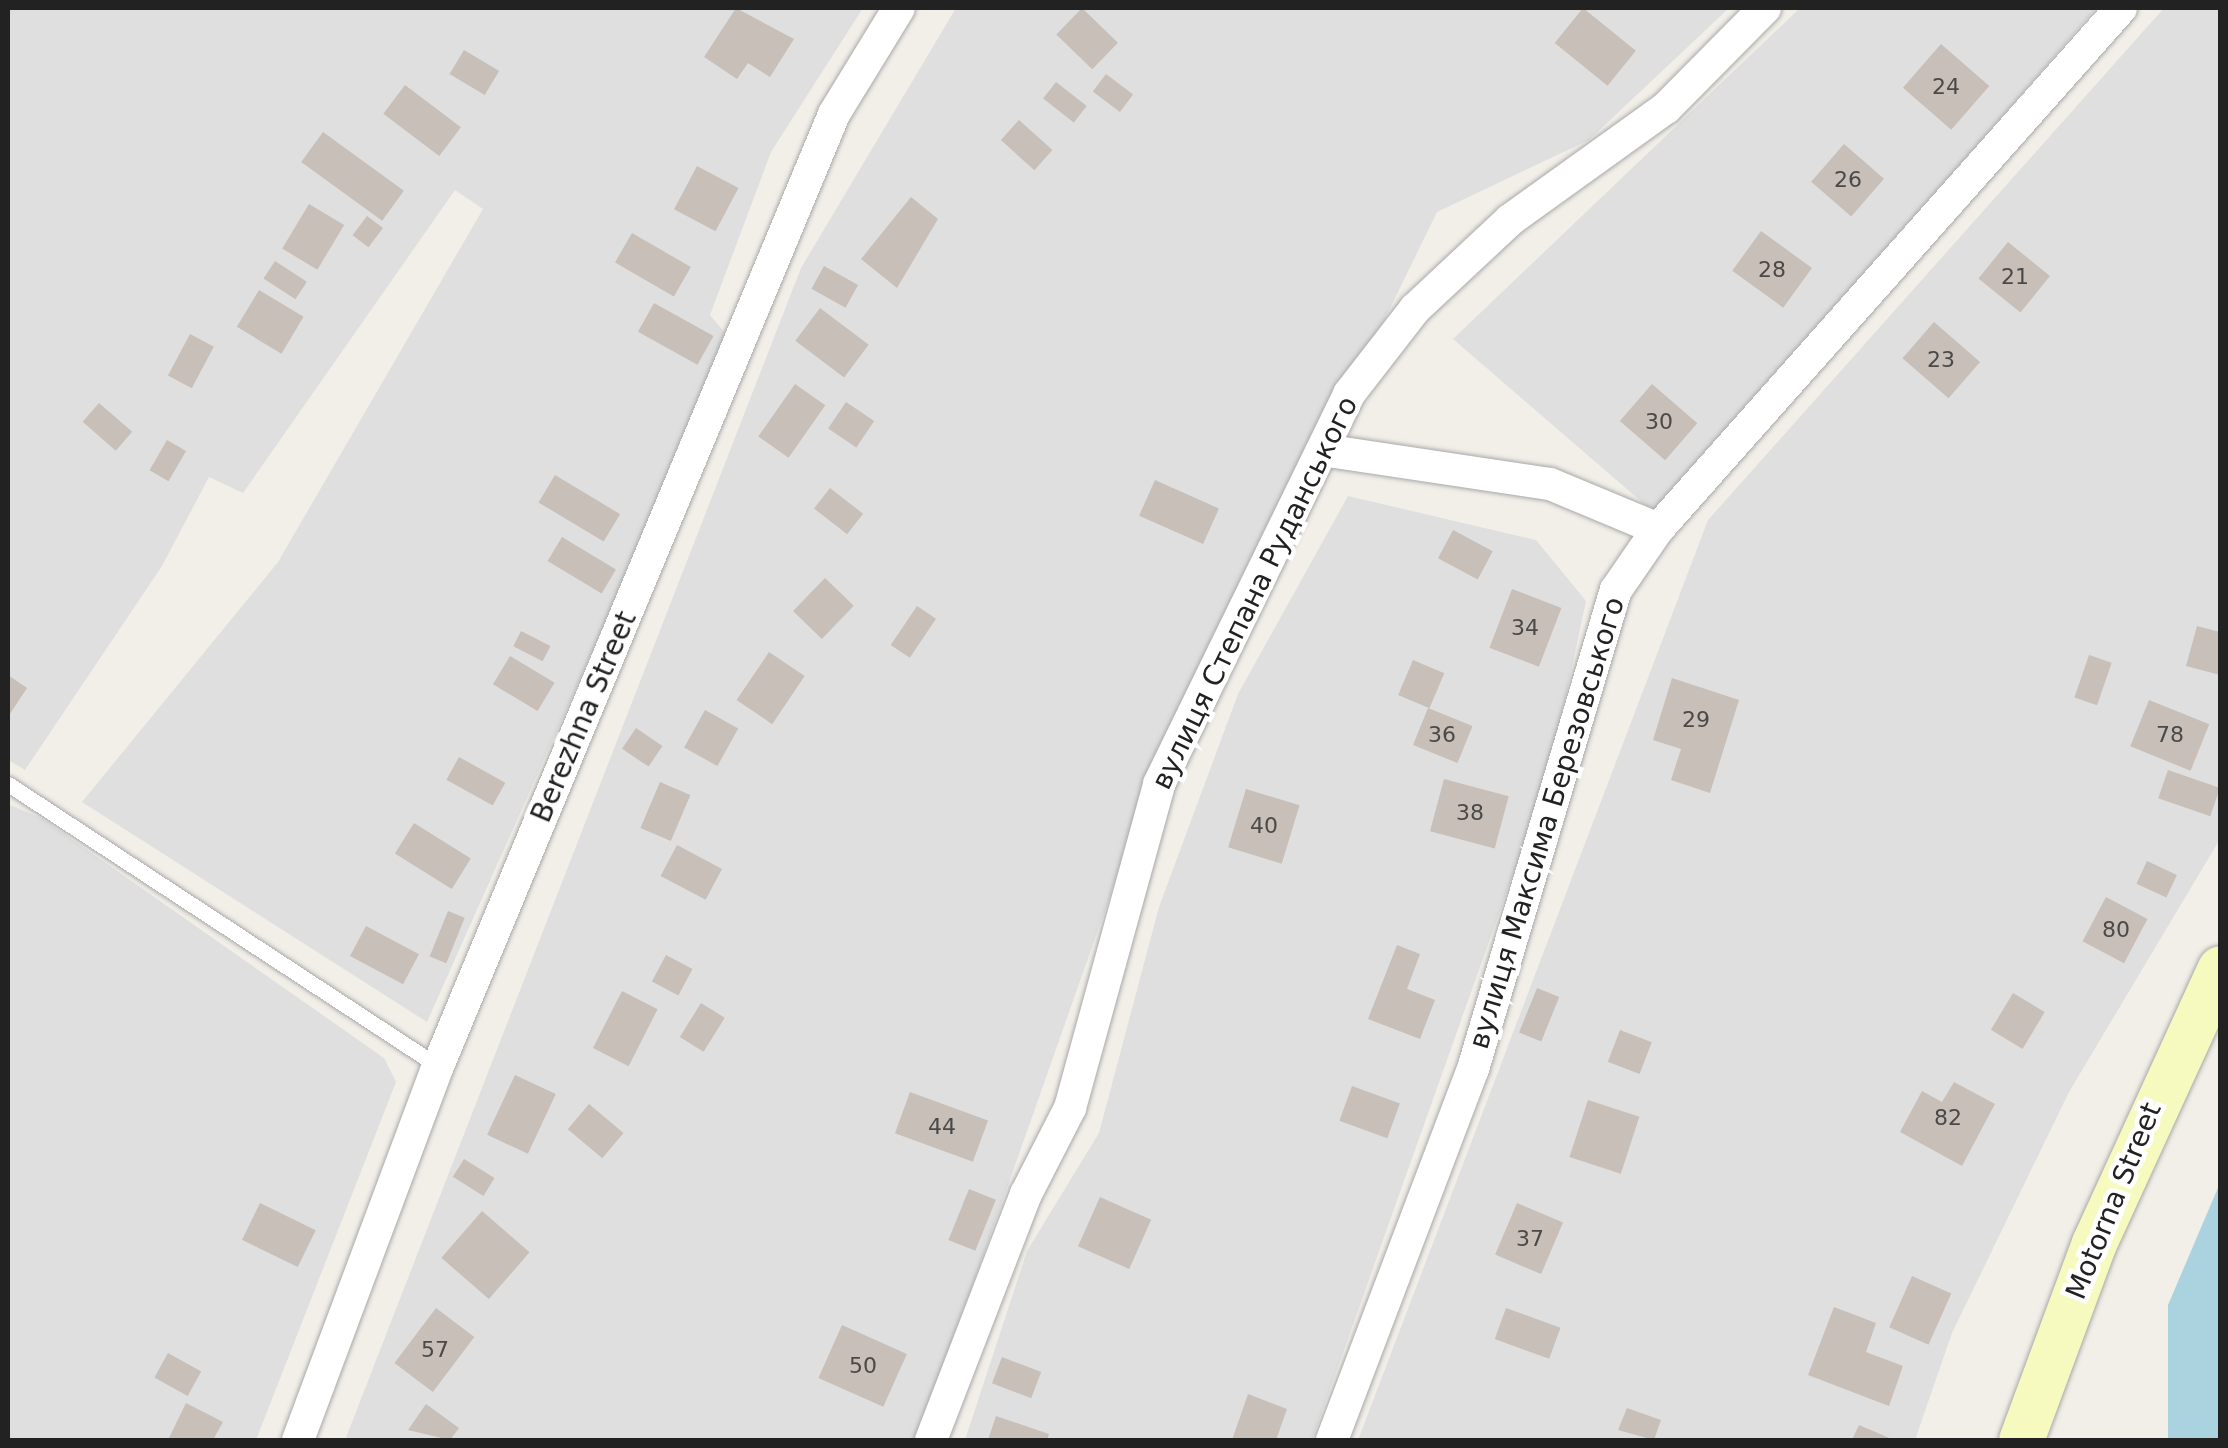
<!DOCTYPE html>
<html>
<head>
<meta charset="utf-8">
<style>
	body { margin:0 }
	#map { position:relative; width:2228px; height:1448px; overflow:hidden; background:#f2efe9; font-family:"DejaVu Sans",sans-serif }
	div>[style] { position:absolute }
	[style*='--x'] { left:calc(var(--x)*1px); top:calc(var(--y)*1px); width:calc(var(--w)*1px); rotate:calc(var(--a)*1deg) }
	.residential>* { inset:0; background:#e0dfdf }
	.water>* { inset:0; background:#aad3df }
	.building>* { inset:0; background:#c7bfb8; transform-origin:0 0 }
	.roads { filter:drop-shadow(0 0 2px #a9a9a9) drop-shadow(0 0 2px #a9a9a9) }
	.lane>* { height:15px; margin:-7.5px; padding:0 7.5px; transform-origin:7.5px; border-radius:7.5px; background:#fff }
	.street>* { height:32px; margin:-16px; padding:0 16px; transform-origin:16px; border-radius:16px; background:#fff }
	.secondary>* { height:45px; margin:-22.5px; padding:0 22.5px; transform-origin:22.5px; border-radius:22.5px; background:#f7fabf }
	span { translate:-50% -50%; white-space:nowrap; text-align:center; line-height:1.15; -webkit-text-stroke:9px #fff; paint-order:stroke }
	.number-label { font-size:22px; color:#4b4948 }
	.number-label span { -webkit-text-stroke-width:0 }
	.street-label { font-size:28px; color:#222 }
	.frame { position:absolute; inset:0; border:10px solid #222; pointer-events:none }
</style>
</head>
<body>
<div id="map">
	<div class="residential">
		<div style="clip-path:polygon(8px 8px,863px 8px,771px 152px,710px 315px,731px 340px,427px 1022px,82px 802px,278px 562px,483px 209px,455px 190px,243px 493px,209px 477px,162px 566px,25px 770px,8px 760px)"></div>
		<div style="clip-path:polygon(956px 8px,1729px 8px,1589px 140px,1437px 212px,1127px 848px,918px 1440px,345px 1440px,801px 268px)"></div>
		<div style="clip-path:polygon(1800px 8px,2096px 8px,1658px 516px,1453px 339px)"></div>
		<div style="clip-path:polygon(2164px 8px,2220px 8px,2220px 839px,2069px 1092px,1952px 1333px,1915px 1440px,1358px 1440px,1708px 520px)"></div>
		<div style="clip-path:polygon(1348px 496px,1536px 540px,1586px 601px,1550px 770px,1312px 1440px,965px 1440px,1027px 1251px,1099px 1133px,1159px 907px,1238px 694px)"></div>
		<div style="clip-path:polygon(8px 804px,43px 819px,384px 1058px,396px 1082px,256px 1440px,8px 1440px)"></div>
	</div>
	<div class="water">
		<div style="clip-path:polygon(2220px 1183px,2220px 1440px,2168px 1440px,2168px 1305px)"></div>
	</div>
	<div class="building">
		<div style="clip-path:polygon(736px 8px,794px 39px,770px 77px,748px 63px,737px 79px,704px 57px)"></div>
		<div style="left:1082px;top:8px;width:50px;height:37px;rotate:44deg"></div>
		<div style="left:1583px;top:8px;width:68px;height:45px;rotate:39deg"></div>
		<div style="left:1941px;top:44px;width:64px;height:58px;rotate:41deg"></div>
		<div style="left:464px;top:50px;width:41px;height:28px;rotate:31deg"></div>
		<div style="left:1106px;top:74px;width:34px;height:22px;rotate:37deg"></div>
		<div style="left:1056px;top:82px;width:39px;height:21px;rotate:38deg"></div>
		<div style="left:405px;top:85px;width:70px;height:36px;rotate:37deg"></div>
		<div style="left:1019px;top:120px;width:45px;height:27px;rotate:42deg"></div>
		<div style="left:323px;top:132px;width:100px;height:37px;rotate:36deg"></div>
		<div style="left:1844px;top:144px;width:53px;height:50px;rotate:41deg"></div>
		<div style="left:697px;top:166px;width:47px;height:49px;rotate:28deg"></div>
		<div style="clip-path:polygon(911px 197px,938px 219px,897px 288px,861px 259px)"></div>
		<div style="left:309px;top:204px;width:41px;height:52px;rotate:31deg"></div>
		<div style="left:367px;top:216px;width:20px;height:24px;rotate:37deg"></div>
		<div style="left:1761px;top:231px;width:63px;height:49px;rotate:36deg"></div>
		<div style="left:632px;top:233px;width:68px;height:34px;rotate:30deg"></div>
		<div style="left:2008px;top:242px;width:54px;height:47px;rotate:39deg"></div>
		<div style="left:275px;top:261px;width:38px;height:21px;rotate:33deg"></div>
		<div style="left:824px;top:266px;width:39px;height:26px;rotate:29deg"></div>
		<div style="left:259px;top:290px;width:52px;height:43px;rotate:31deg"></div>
		<div style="left:654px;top:303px;width:68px;height:33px;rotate:29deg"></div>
		<div style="left:820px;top:308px;width:61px;height:41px;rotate:37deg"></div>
		<div style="left:1934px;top:322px;width:61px;height:48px;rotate:41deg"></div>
		<div style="left:190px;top:334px;width:27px;height:47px;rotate:28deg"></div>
		<div style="left:795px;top:384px;width:37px;height:64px;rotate:35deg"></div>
		<div style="left:1652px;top:384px;width:60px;height:49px;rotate:41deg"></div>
		<div style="left:846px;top:402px;width:34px;height:32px;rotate:34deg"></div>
		<div style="left:99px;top:403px;width:44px;height:25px;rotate:41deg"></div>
		<div style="left:167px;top:440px;width:22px;height:35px;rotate:30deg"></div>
		<div style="left:555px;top:475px;width:76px;height:32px;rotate:31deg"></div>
		<div style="left:1155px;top:480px;width:70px;height:39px;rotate:24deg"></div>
		<div style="left:830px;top:488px;width:42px;height:26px;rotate:38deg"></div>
		<div style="left:1453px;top:530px;width:45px;height:32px;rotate:28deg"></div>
		<div style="left:562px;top:537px;width:63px;height:28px;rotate:31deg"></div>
		<div style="left:825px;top:578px;width:40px;height:46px;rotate:44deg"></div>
		<div style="left:1512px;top:589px;width:53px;height:63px;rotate:21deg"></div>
		<div style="left:917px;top:606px;width:23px;height:47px;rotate:34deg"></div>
		<div style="clip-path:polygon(2197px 626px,2220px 632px,2220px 675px,2186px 666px)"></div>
		<div style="left:521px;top:631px;width:33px;height:17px;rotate:27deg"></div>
		<div style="left:769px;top:652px;width:43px;height:58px;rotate:34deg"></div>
		<div style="left:2089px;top:655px;width:24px;height:45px;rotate:19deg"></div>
		<div style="left:510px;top:656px;width:52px;height:33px;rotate:31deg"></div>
		<div style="left:1413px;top:660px;width:34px;height:38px;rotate:23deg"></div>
		<div style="clip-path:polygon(8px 675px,27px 688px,8px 717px)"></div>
		<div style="clip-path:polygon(1672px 678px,1739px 700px,1710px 793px,1671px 780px,1681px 749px,1653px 740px)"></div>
		<div style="left:2149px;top:700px;width:65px;height:50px;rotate:22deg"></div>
		<div style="left:1428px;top:708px;width:48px;height:40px;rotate:22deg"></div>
		<div style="left:705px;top:710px;width:38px;height:43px;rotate:29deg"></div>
		<div style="left:636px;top:728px;width:32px;height:25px;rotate:34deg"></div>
		<div style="left:459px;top:757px;width:53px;height:26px;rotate:29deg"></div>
		<div style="left:2168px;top:770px;width:55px;height:30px;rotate:19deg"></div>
		<div style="left:1444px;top:779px;width:67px;height:54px;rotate:15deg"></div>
		<div style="left:660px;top:782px;width:33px;height:50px;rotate:23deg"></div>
		<div style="left:1246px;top:789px;width:56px;height:61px;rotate:17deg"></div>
		<div style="left:414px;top:823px;width:67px;height:36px;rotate:32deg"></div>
		<div style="left:677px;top:845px;width:51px;height:35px;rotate:28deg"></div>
		<div style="left:2147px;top:861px;width:33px;height:25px;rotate:25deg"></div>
		<div style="left:2106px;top:897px;width:47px;height:50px;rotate:28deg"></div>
		<div style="left:448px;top:911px;width:18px;height:49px;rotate:22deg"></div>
		<div style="left:366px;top:926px;width:60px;height:34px;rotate:28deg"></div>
		<div style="clip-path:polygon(1397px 945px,1420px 954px,1407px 989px,1435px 1000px,1420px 1039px,1368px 1019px)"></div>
		<div style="left:666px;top:955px;width:30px;height:30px;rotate:28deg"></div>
		<div style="left:1537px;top:988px;width:24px;height:48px;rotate:22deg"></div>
		<div style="left:622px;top:991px;width:40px;height:64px;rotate:27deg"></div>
		<div style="left:2013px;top:993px;width:37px;height:43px;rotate:31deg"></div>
		<div style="left:701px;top:1003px;width:28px;height:40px;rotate:32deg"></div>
		<div style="left:1620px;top:1030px;width:34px;height:34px;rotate:21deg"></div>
		<div style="left:515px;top:1075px;width:45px;height:66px;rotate:25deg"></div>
		<div style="clip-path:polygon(1954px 1082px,1995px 1104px,1962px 1166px,1900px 1132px,1922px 1091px,1942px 1102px)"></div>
		<div style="left:1352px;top:1086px;width:51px;height:37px;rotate:20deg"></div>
		<div style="left:910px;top:1092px;width:83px;height:44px;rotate:20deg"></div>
		<div style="left:1588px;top:1100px;width:54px;height:60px;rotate:18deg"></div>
		<div style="left:589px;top:1104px;width:45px;height:33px;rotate:40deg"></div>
		<div style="left:464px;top:1159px;width:36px;height:21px;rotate:32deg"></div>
		<div style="left:969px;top:1189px;width:29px;height:55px;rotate:22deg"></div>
		<div style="left:1100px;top:1197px;width:56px;height:54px;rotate:24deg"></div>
		<div style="left:260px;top:1203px;width:62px;height:41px;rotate:26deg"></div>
		<div style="left:1517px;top:1203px;width:50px;height:56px;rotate:23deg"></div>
		<div style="left:482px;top:1211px;width:63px;height:62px;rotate:41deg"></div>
		<div style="left:1912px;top:1276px;width:43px;height:56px;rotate:24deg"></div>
		<div style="clip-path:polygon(1834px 1307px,1876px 1323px,1866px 1352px,1903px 1366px,1889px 1406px,1808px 1375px)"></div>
		<div style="left:436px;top:1308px;width:48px;height:69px;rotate:37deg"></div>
		<div style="left:1506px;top:1308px;width:58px;height:33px;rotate:20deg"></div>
		<div style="left:842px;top:1325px;width:71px;height:58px;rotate:24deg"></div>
		<div style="left:168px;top:1353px;width:38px;height:28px;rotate:29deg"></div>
		<div style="left:1002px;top:1357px;width:42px;height:28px;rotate:21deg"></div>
		<div style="clip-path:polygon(1248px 1394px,1287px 1409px,1276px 1440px,1232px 1440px)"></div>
		<div style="clip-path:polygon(186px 1403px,223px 1422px,213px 1440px,168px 1440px)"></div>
		<div style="clip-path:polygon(426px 1404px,459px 1428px,450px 1440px,408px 1430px)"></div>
		<div style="clip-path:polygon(1627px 1408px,1661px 1420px,1654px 1440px,1618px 1430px)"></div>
		<div style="clip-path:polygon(996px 1416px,1049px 1434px,1047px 1440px,988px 1440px)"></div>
		<div style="clip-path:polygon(1859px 1425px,1894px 1440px,1852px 1440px)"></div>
	</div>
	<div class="roads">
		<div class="lane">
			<div style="--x:8;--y:784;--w:514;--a:33.26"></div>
		</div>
		<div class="street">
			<div style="--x:1329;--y:451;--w:223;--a:8.5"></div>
			<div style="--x:1550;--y:484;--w:117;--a:22.6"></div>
			<div style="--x:298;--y:1440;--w:399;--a:-69.5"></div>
			<div style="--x:438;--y:1066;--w:1031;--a:-67.41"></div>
			<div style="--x:834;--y:114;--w:124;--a:-58.5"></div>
			<div style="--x:931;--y:1440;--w:264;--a:-68.9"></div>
			<div style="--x:1026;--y:1194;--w:97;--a:-62.9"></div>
			<div style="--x:1070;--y:1108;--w:336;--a:-74.6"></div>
			<div style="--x:1159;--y:784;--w:434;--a:-64"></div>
			<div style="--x:1349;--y:394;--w:108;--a:-52.2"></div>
			<div style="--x:1415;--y:309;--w:130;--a:-43.1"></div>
			<div style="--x:1510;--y:220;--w:192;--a:-35.7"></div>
			<div style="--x:1666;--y:108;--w:141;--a:-45.3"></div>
			<div style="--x:1332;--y:1440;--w:397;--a:-69.2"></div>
			<div style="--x:1473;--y:1069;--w:500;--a:-73.4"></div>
			<div style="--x:1616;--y:590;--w:74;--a:-55.5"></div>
			<div style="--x:1658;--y:529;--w:697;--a:-48.37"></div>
		</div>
		<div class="secondary">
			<div style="--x:2021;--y:1440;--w:210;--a:-69.7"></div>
			<div style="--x:2094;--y:1243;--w:302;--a:-65.4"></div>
		</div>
	</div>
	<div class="number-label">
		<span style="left:1946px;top:87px">24</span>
		<span style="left:1848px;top:180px">26</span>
		<span style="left:1772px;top:270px">28</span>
		<span style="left:2015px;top:277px">21</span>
		<span style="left:1941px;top:360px">23</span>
		<span style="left:1659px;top:422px">30</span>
		<span style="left:1525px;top:628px">34</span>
		<span style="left:1696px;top:720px">29</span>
		<span style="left:1442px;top:735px">36</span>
		<span style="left:2170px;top:735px">78</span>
		<span style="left:1470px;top:813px">38</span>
		<span style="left:1264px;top:826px">40</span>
		<span style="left:2116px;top:930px">80</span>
		<span style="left:1948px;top:1118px">82</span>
		<span style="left:942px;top:1127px">44</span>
		<span style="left:1530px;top:1239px">37</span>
		<span style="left:435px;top:1350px">57</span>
		<span style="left:863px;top:1366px">50</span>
	</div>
	<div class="street-label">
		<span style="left:1255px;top:593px;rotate:-64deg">вулиця Степана Руданського</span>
		<span style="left:584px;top:717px;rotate:-67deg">Berezhna Street</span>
		<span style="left:1547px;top:823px;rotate:-73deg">вулиця Максима Березовського</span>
		<span style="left:2114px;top:1201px;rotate:-68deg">Motorna Street</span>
	</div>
	<div class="frame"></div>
</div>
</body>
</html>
